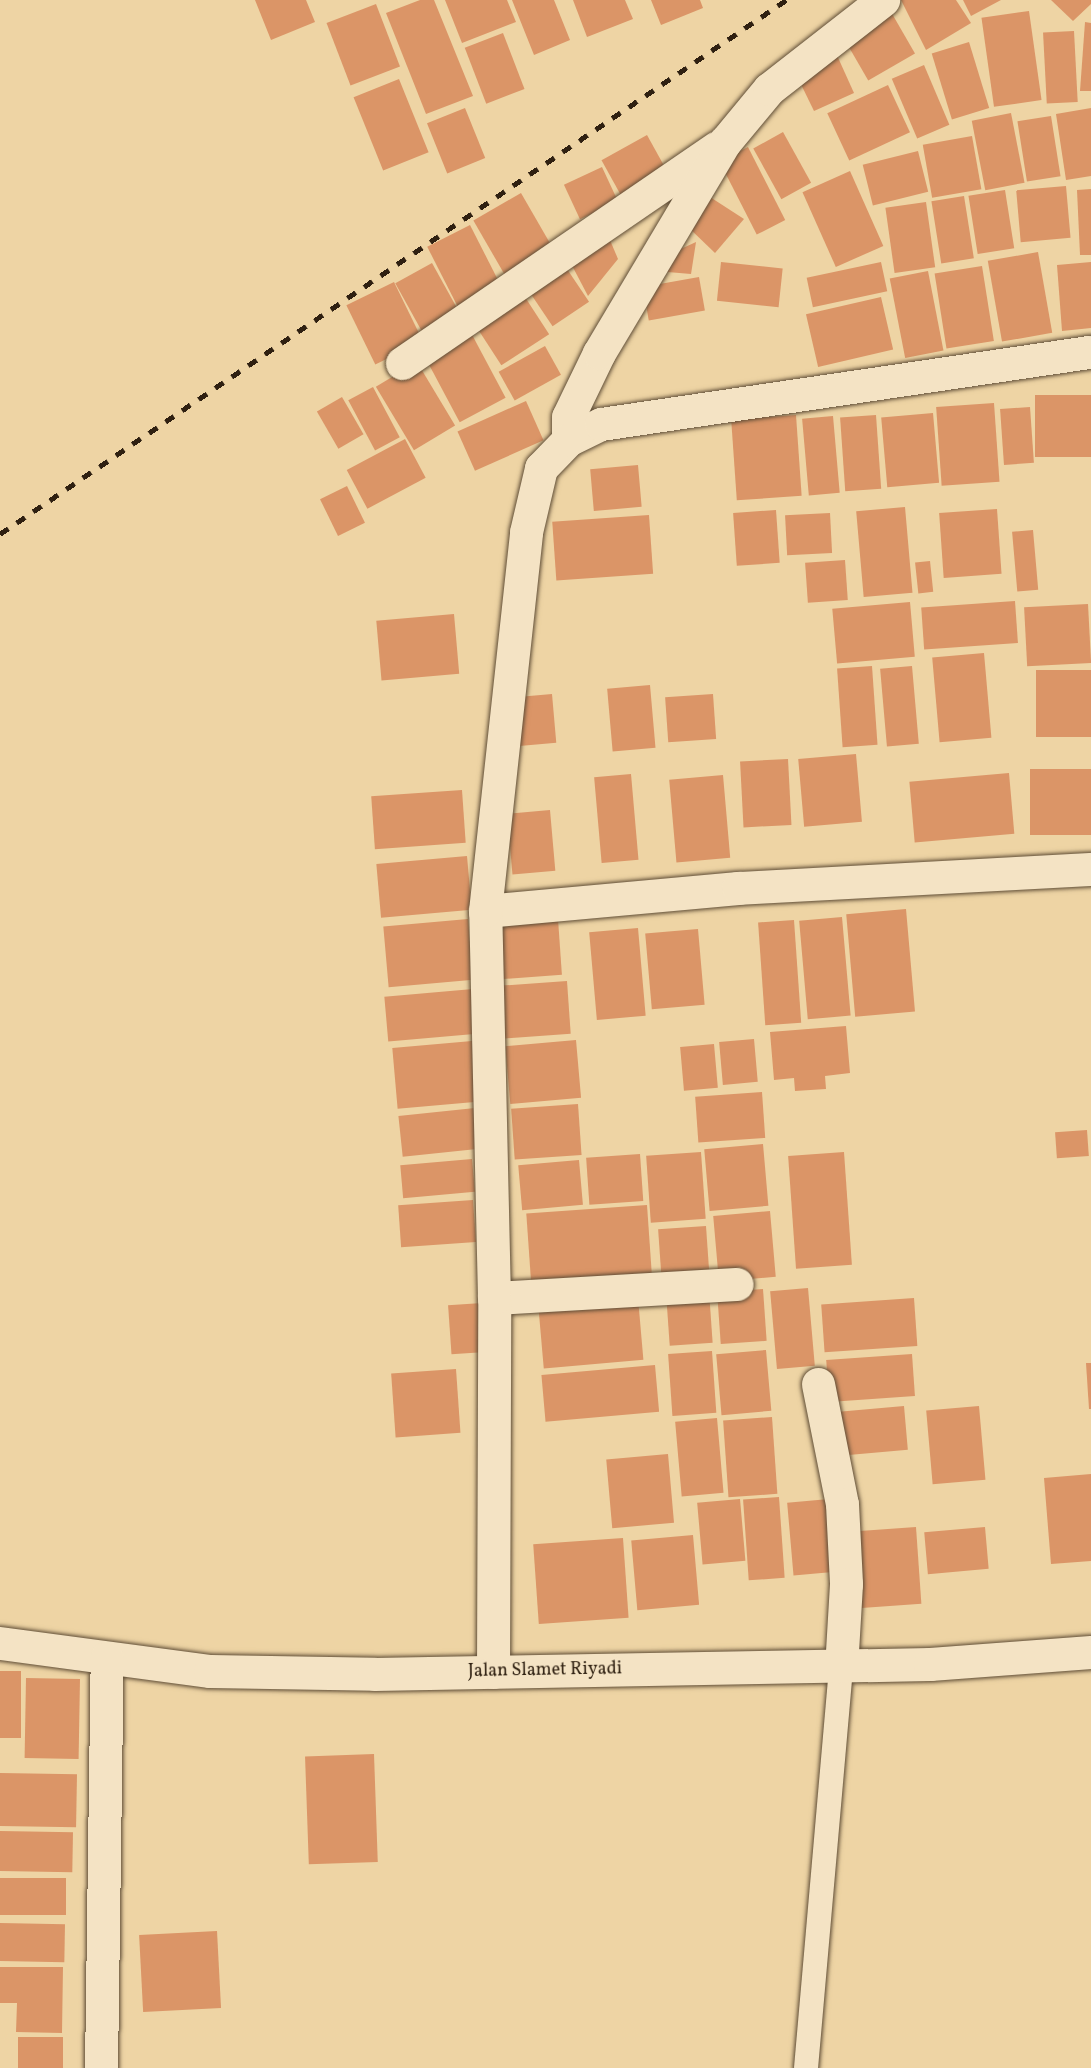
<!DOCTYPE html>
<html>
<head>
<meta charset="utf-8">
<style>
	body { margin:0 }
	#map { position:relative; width:1091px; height:2068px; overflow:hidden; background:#eed4a4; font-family:Vollkorn,serif }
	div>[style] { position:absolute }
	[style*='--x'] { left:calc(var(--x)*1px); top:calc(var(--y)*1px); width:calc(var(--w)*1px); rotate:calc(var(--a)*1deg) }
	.building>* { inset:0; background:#db9567; transform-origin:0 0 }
	.roads { filter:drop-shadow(0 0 2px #5f4d36) drop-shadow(0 0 2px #5f4d36) }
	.lane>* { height:24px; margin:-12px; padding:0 12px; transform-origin:12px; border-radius:12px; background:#f4e3c4 }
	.street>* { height:33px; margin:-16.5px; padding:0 16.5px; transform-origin:16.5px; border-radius:16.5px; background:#f4e3c4 }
	.rail>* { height:4.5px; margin-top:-2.25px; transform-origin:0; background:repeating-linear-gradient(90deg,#2f2011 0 10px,transparent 0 20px) }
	span { translate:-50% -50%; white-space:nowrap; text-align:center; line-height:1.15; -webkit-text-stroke:5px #f4e3c4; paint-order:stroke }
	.street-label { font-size:18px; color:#2f2011 }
</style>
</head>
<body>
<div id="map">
	<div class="building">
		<div style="clip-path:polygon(255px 0,306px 0,315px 22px,271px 40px)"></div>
		<div style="clip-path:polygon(420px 0,434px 0,473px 96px,426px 114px,386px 13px)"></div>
		<div style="clip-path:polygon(445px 0,507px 0,516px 22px,462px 43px)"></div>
		<div style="clip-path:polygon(512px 0,554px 0,570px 40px,534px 55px)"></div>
		<div style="clip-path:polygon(573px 0,625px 0,633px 19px,587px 37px)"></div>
		<div style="clip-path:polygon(651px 0,700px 0,703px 8px,661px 25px)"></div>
		<div style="clip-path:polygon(901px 0,956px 0,971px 23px,926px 50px)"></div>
		<div style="clip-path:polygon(963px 0,1001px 0,971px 16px)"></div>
		<div style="clip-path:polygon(1051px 0,1091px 0,1091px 4px,1073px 21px)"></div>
		<div style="left:376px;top:4px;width:67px;height:53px;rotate:69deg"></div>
		<div style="left:887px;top:5px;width:56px;height:54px;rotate:60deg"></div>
		<div style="left:1029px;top:11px;width:90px;height:48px;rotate:82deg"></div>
		<div style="clip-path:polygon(1085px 22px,1091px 23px,1091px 91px,1080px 91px)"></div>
		<div style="left:1074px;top:31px;width:71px;height:31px;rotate:87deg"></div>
		<div style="left:503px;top:33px;width:60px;height:41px;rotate:69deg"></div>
		<div style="clip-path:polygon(831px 42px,854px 93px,814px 111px,795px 72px)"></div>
		<div style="left:969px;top:42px;width:69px;height:39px;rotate:73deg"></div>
		<div style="left:924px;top:65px;width:65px;height:35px;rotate:67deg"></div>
		<div style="left:399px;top:79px;width:79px;height:49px;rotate:68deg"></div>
		<div style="left:888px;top:85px;width:52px;height:67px;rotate:65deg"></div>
		<div style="left:465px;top:108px;width:54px;height:41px;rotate:68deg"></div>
		<div style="clip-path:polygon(1091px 108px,1091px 176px,1066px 180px,1056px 114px)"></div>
		<div style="left:1011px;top:113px;width:71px;height:40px;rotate:79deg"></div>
		<div style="left:1051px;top:116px;width:61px;height:34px;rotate:81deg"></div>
		<div style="left:783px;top:132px;width:58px;height:34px;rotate:61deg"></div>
		<div style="left:647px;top:135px;width:48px;height:52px;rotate:61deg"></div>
		<div style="left:972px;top:136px;width:54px;height:50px;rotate:80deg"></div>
		<div style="left:748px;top:147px;width:82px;height:32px;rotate:63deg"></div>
		<div style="left:918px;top:151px;width:42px;height:57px;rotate:76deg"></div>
		<div style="left:602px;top:167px;width:38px;height:42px;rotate:65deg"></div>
		<div style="left:850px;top:171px;width:82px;height:52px;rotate:66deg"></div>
		<div style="left:1066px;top:186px;width:52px;height:50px;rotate:85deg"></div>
		<div style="clip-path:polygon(1091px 189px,1091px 255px,1080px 255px,1077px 190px)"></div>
		<div style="left:1005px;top:190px;width:59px;height:37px;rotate:81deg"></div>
		<div style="left:521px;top:193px;width:67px;height:55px;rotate:60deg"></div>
		<div style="left:964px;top:196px;width:63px;height:33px;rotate:81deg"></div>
		<div style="clip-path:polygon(710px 197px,744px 219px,715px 253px,688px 227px)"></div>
		<div style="left:926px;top:202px;width:66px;height:41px;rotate:82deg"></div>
		<div style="left:470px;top:225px;width:72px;height:48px;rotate:63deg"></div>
		<div style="clip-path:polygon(607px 233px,618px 259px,588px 296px,567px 256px)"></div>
		<div style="clip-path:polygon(696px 242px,691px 274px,656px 271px,659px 259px)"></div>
		<div style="left:1038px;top:252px;width:82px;height:51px;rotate:80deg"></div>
		<div style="left:721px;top:262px;width:62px;height:39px;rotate:6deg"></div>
		<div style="left:881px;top:262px;width:30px;height:76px;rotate:78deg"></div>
		<div style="clip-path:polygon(1091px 262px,1091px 328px,1062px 331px,1057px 265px)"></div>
		<div style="left:432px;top:263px;width:60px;height:42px;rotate:61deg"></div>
		<div style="left:565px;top:266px;width:43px;height:44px;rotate:56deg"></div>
		<div style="left:982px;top:266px;width:76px;height:48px;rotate:81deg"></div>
		<div style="left:928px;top:271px;width:81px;height:39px;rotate:79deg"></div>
		<div style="left:699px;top:277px;width:34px;height:57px;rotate:80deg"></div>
		<div style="left:394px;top:282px;width:66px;height:53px;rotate:64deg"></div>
		<div style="left:523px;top:294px;width:48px;height:57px;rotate:57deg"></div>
		<div style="left:881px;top:297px;width:54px;height:77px;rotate:77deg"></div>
		<div style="left:469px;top:329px;width:78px;height:52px;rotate:62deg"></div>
		<div style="left:545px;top:346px;width:33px;height:53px;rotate:61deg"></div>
		<div style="left:417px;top:362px;width:74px;height:48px;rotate:59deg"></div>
		<div style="left:373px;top:387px;width:57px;height:28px;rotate:62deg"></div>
		<div style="left:1091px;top:395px;width:62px;height:56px;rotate:90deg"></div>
		<div style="left:342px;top:397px;width:43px;height:29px;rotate:60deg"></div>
		<div style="left:526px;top:401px;width:43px;height:75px;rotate:66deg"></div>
		<div style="left:994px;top:403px;width:79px;height:58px;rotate:86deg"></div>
		<div style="left:1030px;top:407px;width:56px;height:30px;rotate:86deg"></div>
		<div style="left:933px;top:413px;width:70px;height:52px;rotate:85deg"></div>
		<div style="left:796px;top:415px;width:81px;height:65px;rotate:86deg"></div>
		<div style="left:876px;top:415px;width:74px;height:36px;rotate:86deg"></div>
		<div style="left:833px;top:416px;width:77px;height:31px;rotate:85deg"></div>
		<div style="left:405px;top:439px;width:44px;height:66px;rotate:62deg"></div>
		<div style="left:638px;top:465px;width:42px;height:48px;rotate:85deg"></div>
		<div style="left:347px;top:486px;width:41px;height:30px;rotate:64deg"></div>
		<div style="left:905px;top:507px;width:86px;height:49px;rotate:85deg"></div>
		<div style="left:997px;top:509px;width:65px;height:58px;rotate:86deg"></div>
		<div style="left:776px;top:510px;width:53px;height:43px;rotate:86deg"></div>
		<div style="left:830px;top:513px;width:40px;height:45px;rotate:87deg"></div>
		<div style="left:649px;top:515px;width:59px;height:97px;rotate:86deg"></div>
		<div style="left:1033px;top:530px;width:60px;height:21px;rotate:85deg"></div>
		<div style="left:845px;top:560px;width:40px;height:40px;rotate:86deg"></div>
		<div style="left:930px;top:561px;width:31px;height:15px;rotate:84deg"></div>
		<div style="left:1015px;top:601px;width:42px;height:94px;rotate:86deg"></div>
		<div style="left:910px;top:602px;width:55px;height:78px;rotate:85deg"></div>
		<div style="left:1088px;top:604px;width:59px;height:64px;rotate:87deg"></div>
		<div style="left:454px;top:614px;width:60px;height:78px;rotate:85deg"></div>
		<div style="left:984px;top:653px;width:85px;height:52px;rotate:85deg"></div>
		<div style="left:872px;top:666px;width:79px;height:35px;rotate:86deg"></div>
		<div style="left:912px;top:666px;width:78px;height:32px;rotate:85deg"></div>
		<div style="left:1091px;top:670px;width:67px;height:55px;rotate:90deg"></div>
		<div style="left:650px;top:685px;width:63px;height:43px;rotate:85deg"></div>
		<div style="left:552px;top:694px;width:49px;height:37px;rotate:85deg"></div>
		<div style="left:713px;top:694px;width:45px;height:48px;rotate:86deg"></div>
		<div style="left:856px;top:754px;width:68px;height:58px;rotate:85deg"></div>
		<div style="left:788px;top:759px;width:66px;height:48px;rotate:87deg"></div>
		<div style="left:1091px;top:769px;width:66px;height:61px;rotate:90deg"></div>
		<div style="left:1009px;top:773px;width:61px;height:100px;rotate:85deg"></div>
		<div style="left:631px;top:774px;width:86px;height:37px;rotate:85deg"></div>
		<div style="left:723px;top:775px;width:83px;height:54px;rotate:85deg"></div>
		<div style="left:462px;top:790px;width:53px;height:91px;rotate:86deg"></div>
		<div style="left:550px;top:810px;width:61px;height:43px;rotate:85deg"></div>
		<div style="left:467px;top:856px;width:54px;height:91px;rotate:85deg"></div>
		<div style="left:906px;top:909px;width:103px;height:60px;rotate:85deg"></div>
		<div style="left:842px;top:917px;width:99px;height:43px;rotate:85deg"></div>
		<div style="left:468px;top:919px;width:61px;height:85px;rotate:85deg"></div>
		<div style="left:558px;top:919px;width:56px;height:59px;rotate:86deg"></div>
		<div style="left:794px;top:920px;width:103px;height:36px;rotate:86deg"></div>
		<div style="left:638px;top:928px;width:88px;height:49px;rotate:85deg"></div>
		<div style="left:698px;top:929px;width:76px;height:53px;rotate:85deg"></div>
		<div style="left:567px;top:981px;width:53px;height:66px;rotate:86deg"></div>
		<div style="left:473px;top:989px;width:45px;height:89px;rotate:85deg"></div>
		<div style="clip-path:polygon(846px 1026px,850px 1073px,825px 1076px,826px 1089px,795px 1091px,794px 1078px,774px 1080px,770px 1032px)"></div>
		<div style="left:754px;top:1039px;width:43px;height:35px;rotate:85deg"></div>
		<div style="left:576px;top:1040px;width:58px;height:71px;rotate:85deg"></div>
		<div style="left:472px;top:1041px;width:61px;height:80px;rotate:85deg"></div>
		<div style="left:714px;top:1044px;width:44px;height:34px;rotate:85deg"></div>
		<div style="left:762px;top:1092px;width:46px;height:67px;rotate:86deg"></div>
		<div style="left:578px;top:1104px;width:51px;height:67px;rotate:86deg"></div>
		<div style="left:475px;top:1108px;width:41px;height:77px;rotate:84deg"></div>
		<div style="left:1087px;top:1130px;width:26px;height:32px;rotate:86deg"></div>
		<div style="left:763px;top:1144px;width:62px;height:59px;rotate:85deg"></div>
		<div style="left:701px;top:1152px;width:67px;height:55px;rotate:86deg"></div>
		<div style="left:844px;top:1152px;width:113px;height:56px;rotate:86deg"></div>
		<div style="left:640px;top:1154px;width:47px;height:54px;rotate:86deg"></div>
		<div style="left:472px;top:1159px;width:33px;height:72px;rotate:85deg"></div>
		<div style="left:579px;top:1160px;width:45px;height:61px;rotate:85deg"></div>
		<div style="left:473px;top:1200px;width:42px;height:75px;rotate:86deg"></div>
		<div style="left:647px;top:1205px;width:78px;height:121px;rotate:86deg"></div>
		<div style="left:770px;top:1211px;width:66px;height:57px;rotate:85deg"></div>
		<div style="left:706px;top:1226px;width:54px;height:48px;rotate:86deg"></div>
		<div style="left:808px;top:1288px;width:78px;height:38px;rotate:85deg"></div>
		<div style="left:763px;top:1289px;width:52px;height:46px;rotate:86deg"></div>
		<div style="left:709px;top:1291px;width:52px;height:43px;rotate:86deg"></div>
		<div style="left:638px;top:1298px;width:62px;height:100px;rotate:85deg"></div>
		<div style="left:914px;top:1298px;width:48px;height:93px;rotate:86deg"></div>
		<div style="left:482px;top:1303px;width:49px;height:34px;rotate:86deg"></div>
		<div style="left:766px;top:1350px;width:61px;height:50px;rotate:85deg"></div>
		<div style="left:712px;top:1351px;width:62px;height:44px;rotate:86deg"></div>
		<div style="left:912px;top:1354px;width:42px;height:86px;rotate:86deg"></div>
		<div style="clip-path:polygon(1086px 1363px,1091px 1363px,1091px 1409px,1089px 1409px)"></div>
		<div style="left:655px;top:1365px;width:47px;height:114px;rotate:85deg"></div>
		<div style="left:456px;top:1369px;width:64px;height:65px;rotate:86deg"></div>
		<div style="left:904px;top:1406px;width:44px;height:68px;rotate:85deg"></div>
		<div style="left:979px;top:1406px;width:74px;height:53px;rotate:85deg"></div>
		<div style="left:772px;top:1417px;width:77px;height:49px;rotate:86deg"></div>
		<div style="left:717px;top:1418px;width:75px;height:42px;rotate:85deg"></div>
		<div style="left:668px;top:1454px;width:69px;height:62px;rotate:85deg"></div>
		<div style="clip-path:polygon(1091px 1474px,1091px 1561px,1051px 1564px,1044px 1478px)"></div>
		<div style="left:779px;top:1497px;width:81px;height:36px;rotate:86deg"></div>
		<div style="left:740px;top:1499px;width:62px;height:43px;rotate:85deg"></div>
		<div style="left:829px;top:1499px;width:73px;height:42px;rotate:85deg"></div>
		<div style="left:916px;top:1527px;width:77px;height:67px;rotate:86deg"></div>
		<div style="left:985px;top:1527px;width:42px;height:61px;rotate:85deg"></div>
		<div style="left:693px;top:1535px;width:70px;height:62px;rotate:85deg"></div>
		<div style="left:623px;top:1538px;width:80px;height:90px;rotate:86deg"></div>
		<div style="left:0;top:1671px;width:21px;height:67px"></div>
		<div style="left:26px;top:1678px;width:54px;height:80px;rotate:1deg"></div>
		<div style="left:374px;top:1754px;width:108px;height:69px;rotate:88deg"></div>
		<div style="left:0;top:1773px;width:77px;height:53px;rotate:1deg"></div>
		<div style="left:0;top:1831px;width:73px;height:40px;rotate:1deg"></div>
		<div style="left:0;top:1878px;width:66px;height:37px"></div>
		<div style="left:0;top:1923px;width:65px;height:38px;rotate:1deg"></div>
		<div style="left:217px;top:1931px;width:77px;height:78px;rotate:87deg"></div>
		<div style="clip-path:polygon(0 1967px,63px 1967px,62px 2033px,16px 2032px,17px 2003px,0 2003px)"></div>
		<div style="left:18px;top:2037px;width:45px;height:31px"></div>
	</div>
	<div class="roads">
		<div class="lane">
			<div style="--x:806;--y:2068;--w:403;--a:-85"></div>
		</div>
		<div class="street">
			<div style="--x:402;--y:363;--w:381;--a:-34.4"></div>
			<div style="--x:568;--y:440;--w:23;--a:-90"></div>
			<div style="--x:568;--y:417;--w:71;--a:-64.2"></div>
			<div style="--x:599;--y:353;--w:246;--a:-59.2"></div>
			<div style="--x:725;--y:142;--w:69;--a:-50.3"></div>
			<div style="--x:769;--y:89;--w:145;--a:-38"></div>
			<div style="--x:485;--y:911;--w:254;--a:-5.2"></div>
			<div style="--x:738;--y:888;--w:354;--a:-3.1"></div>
			<div style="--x:494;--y:1298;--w:243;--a:-3.3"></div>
			<div style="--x:818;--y:1384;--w:122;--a:78.7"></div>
			<div style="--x:842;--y:1504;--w:80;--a:87.1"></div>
			<div style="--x:846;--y:1584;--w:83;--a:93.4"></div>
			<div style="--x:0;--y:1643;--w:212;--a:7.6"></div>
			<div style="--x:210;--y:1671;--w:164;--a:1"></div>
			<div style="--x:374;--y:1674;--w:556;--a:-1.03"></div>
			<div style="--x:930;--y:1664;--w:161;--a:-4.3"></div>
			<div style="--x:493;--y:1672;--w:374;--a:-89.8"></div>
			<div style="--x:494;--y:1298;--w:387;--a:-91.3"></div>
			<div style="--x:485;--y:911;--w:381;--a:-83.8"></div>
			<div style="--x:526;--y:532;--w:66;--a:-76.8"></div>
			<div style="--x:541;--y:468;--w:39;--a:-46"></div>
			<div style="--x:568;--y:440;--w:37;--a:-26"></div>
			<div style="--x:601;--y:424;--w:495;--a:-8.4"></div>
			<div style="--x:101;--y:2068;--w:410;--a:-89.2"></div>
		</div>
	</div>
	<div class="rail">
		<div style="--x:0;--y:534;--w:950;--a:-34.19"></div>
	</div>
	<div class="street-label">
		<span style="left:545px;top:1671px;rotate:-1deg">Jalan Slamet Riyadi</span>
	</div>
</div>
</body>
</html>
